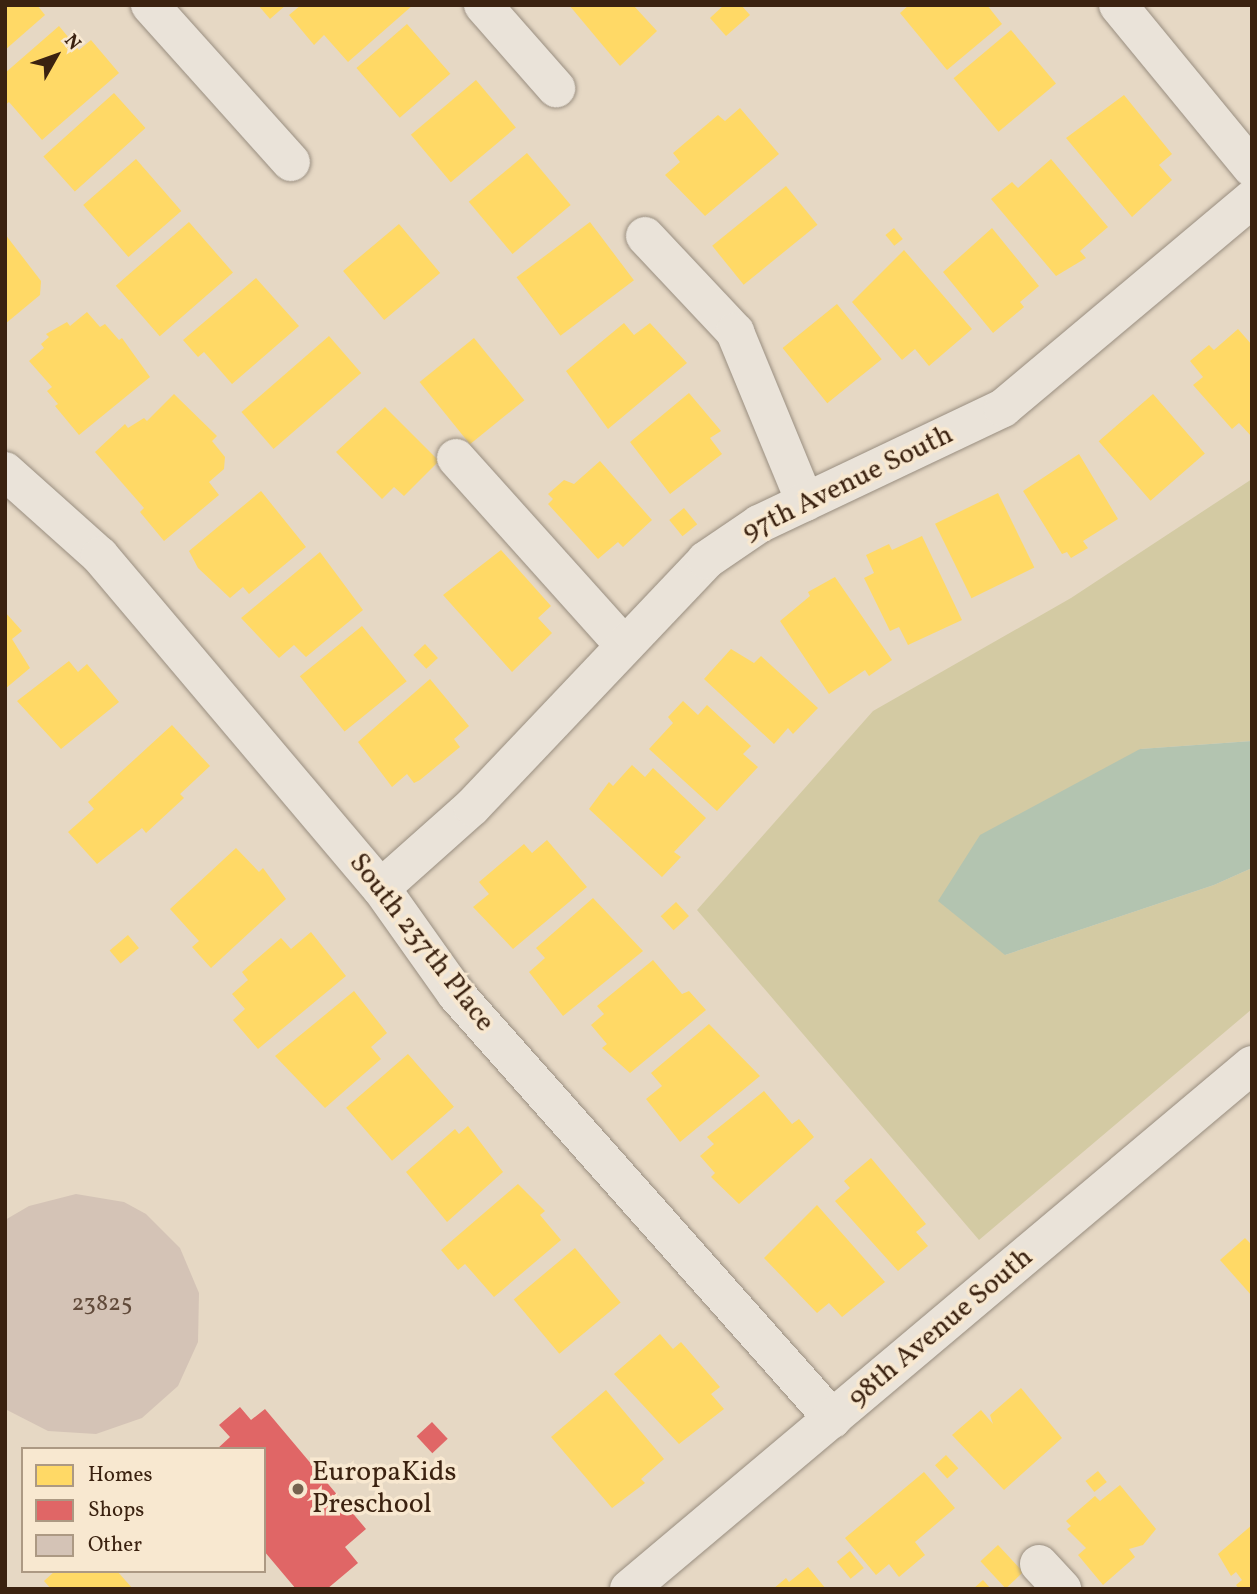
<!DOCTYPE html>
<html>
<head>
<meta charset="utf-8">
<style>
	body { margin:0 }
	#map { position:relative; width:1257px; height:1594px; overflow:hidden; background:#e6d8c4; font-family:Vollkorn,serif }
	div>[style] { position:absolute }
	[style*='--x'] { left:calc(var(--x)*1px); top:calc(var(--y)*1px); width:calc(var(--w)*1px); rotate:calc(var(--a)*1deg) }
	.green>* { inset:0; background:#d3caa3 }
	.water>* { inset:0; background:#b3c4b0 }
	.homes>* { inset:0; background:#ffd966; transform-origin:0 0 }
	.shops>* { inset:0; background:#e06666; transform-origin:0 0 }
	.building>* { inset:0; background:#d4c3b6 }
	.roads { filter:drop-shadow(0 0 2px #998e80) drop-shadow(0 0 2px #998e80) }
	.minor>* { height:38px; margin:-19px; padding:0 19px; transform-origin:19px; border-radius:19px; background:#eae3d9 }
	.dots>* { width:19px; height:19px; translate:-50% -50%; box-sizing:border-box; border:4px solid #f8e8d0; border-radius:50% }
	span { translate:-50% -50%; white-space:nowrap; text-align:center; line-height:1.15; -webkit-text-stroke:7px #f8e8d0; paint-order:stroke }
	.number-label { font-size:24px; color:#614a3a }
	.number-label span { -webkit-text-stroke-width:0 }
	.street-label { font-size:28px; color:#3b2210 }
	.poi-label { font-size:28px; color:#3b2210 }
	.left { translate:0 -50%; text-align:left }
	.frame { position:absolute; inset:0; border:7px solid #3b2210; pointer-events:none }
	.legend { position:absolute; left:21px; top:1447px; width:245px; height:126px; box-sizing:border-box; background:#f8e8d0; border:2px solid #ac9983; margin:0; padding:9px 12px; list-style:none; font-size:21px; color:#3b2210 }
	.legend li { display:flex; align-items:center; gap:14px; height:35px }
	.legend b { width:35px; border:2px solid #ac9983 }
	.north { position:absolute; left:21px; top:21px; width:70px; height:70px; -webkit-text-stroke:5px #f8e8d0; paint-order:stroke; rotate:50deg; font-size:19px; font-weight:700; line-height:28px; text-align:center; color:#3b2210 }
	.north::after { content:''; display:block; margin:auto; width:24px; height:32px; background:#3b2210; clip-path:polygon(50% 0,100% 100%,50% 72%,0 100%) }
</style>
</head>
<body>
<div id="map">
	<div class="green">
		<div style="clip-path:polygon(1252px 479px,1252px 741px,1140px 749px,1005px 955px,1214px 885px,1252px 868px,1252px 1009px,979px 1240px,697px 910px,873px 711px,1071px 598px)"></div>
	</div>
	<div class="water">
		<div style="clip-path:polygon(1252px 741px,1252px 868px,1214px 885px,1005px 955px,938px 901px,980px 835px,1140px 749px)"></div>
	</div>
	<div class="homes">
		<div style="clip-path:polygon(5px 5px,37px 5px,45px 15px,5px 50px)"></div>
		<div style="clip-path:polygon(258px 5px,286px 5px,270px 19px)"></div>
		<div style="clip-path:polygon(301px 5px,413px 5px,348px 62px,324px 35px,314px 45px,289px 15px)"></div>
		<div style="clip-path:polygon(569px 5px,633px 5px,657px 31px,620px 66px)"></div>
		<div style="clip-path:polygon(724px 5px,741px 5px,750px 15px,726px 36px,710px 18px)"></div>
		<div style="clip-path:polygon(909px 5px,987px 5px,1002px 24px,947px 70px,900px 13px)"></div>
		<div style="left:407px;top:24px;width:66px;height:67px;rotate:49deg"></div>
		<div style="clip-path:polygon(59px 26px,79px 50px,91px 40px,119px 73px,42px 140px,9px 102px,5px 105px,5px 73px)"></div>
		<div style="left:1011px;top:30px;width:70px;height:75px;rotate:50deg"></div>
		<div style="left:476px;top:80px;width:62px;height:85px;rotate:50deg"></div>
		<div style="left:114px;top:93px;width:47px;height:95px;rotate:48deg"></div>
		<div style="clip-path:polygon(1124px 95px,1172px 154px,1159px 165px,1172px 180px,1132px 217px,1066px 138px)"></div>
		<div style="clip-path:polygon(740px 108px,779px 154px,705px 216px,665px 175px,680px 162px,673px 153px,718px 115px,725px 121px)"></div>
		<div style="left:527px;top:153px;width:68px;height:76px;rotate:50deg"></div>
		<div style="left:136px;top:159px;width:69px;height:70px;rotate:49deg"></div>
		<div style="clip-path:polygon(1051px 159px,1108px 227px,1080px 251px,1086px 258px,1056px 276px,991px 199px,1012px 182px,1018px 188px)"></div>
		<div style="left:786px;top:186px;width:50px;height:95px;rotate:51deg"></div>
		<div style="left:189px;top:222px;width:67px;height:97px;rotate:49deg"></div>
		<div style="left:590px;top:222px;width:73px;height:92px;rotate:53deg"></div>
		<div style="left:399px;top:224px;width:64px;height:73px;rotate:50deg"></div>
		<div style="left:894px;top:228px;width:14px;height:11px;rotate:51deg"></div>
		<div style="clip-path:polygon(992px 228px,1039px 286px,1020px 302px,1024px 307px,993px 333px,943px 272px)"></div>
		<div style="clip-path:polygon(5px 234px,41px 281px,40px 295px,5px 324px)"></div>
		<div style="clip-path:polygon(904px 250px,972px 329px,929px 366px,915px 349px,902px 360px,852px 302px)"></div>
		<div style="clip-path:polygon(256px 278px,299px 326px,232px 384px,204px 352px,198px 357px,183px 340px)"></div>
		<div style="left:837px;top:304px;width:71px;height:70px;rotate:51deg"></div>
		<div style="clip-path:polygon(87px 312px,100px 327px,105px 324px,119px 340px,122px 338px,150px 377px,79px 435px,55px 406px,58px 404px,47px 391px,52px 387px,29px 361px,44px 348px,41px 344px,49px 337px,46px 334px,67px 322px,70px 326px)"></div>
		<div style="clip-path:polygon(624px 323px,634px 335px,650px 323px,687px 363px,608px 429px,566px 371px)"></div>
		<div style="clip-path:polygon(1238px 329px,1252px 345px,1252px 437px,1239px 423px,1232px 429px,1193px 385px,1203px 377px,1190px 361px,1209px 345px,1214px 350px)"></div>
		<div style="left:329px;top:336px;width:49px;height:116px;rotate:49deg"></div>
		<div style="left:474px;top:338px;width:80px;height:70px;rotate:51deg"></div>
		<div style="clip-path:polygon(689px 393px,721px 431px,710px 438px,722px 454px,670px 494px,630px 442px)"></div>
		<div style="clip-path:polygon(174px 394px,217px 436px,212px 441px,225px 457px,224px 469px,209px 482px,219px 495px,164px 541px,140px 512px,144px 508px,95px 452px,125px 424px,128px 428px,144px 418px,147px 421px)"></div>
		<div style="left:1153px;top:394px;width:79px;height:72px;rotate:49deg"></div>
		<div style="clip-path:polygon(385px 407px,439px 461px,404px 496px,394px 487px,382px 499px,336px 452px)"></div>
		<div style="clip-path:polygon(1079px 454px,1118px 519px,1083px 541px,1088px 548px,1071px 558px,1067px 552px,1062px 554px,1023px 491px)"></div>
		<div style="clip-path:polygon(600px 461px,652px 520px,623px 547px,618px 542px,598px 559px,548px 504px,553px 499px,548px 494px,564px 480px,574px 484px)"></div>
		<div style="clip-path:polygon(261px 491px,306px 547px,249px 594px,243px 587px,230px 598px,198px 568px,189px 551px)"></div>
		<div style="left:998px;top:493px;width:83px;height:70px;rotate:64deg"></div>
		<div style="left:684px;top:508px;width:21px;height:19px;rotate:51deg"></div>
		<div style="clip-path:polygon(922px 536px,962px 620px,908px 645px,899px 627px,890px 631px,864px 578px,874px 573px,866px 555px,889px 544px,892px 550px)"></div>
		<div style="clip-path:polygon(501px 550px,551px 606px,538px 618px,552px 633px,512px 672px,443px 595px)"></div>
		<div style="clip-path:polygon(320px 552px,363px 610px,306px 657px,294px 645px,279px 658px,241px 618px)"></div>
		<div style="clip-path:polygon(835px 577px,892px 660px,869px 676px,865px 670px,829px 694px,780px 621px,810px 596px,808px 592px)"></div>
		<div style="clip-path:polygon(5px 612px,22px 631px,12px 639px,30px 668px,5px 689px)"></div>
		<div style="left:362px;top:626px;width:71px;height:80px;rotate:51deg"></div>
		<div style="left:425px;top:644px;width:19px;height:16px;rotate:47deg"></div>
		<div style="clip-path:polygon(731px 649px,754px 663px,761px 656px,818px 708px,793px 734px,788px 728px,774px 744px,704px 679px)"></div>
		<div style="clip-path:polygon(69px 661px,78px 672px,87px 664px,119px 702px,61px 749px,17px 701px)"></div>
		<div style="clip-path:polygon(430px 679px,469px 726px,454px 739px,460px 747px,420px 780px,414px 783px,407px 774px,392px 787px,358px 742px)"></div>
		<div style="clip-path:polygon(683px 701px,698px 715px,707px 705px,751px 746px,743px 754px,758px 767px,717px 811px,649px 749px,673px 723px,668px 717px)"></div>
		<div style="clip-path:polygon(172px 725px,210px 766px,180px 794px,184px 798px,146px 833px,142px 828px,97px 864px,68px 832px,94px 809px,88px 802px)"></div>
		<div style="clip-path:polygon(632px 765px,645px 777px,653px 768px,706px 818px,674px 852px,681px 857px,662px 877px,589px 809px,609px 782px,613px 786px)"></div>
		<div style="clip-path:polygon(547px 840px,587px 887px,513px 949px,473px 907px,489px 894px,479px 882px,524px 844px,532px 853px)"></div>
		<div style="clip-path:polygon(236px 848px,259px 872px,263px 868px,286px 899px,211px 968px,192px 947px,199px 941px,170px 909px)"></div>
		<div style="clip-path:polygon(593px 898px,643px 951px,563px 1016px,529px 972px,545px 958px,536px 948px)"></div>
		<div style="left:676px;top:902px;width:19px;height:21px;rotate:47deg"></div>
		<div style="clip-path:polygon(311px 932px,346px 976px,258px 1049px,233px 1020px,245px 1009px,232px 994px,248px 980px,242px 972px,281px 938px,291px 949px)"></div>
		<div style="left:128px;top:935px;width:17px;height:24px;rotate:50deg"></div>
		<div style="clip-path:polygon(653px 960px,682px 994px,689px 991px,706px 1010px,630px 1073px,602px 1048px,607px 1044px,591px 1025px,604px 1014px,597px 1006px)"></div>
		<div style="clip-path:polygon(354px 991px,387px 1033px,371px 1047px,381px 1059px,325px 1108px,275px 1056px)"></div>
		<div style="clip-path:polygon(709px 1024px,760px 1076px,680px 1142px,646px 1099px,662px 1086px,651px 1073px)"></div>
		<div style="left:408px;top:1054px;width:70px;height:82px;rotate:49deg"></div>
		<div style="clip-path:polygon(764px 1091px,792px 1124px,799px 1119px,814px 1137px,739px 1204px,711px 1177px,715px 1173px,700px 1156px,714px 1144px,707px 1137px)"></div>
		<div style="clip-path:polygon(468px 1126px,503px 1172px,447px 1222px,406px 1172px,455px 1129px,459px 1134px)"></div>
		<div style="clip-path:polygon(871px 1158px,926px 1224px,916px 1232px,928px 1246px,898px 1271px,835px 1201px,850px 1188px,844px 1181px)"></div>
		<div style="clip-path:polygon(518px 1184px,545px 1211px,540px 1215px,561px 1240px,494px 1297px,465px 1264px,458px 1270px,441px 1250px)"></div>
		<div style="clip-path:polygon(817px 1205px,885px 1282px,842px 1317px,829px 1303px,817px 1313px,764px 1258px)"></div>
		<div style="clip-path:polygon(1245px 1238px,1252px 1245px,1252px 1296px,1220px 1260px)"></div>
		<div style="left:575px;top:1248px;width:71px;height:80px;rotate:50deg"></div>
		<div style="clip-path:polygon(660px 1334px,673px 1349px,681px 1342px,720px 1387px,711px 1394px,724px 1409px,679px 1444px,614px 1374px)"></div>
		<div style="clip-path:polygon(1021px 1388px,1062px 1438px,1004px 1490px,952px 1435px,981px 1410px,993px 1424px,990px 1415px)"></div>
		<div style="clip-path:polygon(606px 1390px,664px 1459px,641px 1479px,645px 1483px,612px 1508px,551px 1437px)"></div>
		<div style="left:946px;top:1455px;width:18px;height:15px;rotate:47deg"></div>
		<div style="left:1098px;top:1471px;width:14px;height:16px;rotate:51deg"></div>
		<div style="clip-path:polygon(924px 1472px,955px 1508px,915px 1542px,925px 1555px,899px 1577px,889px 1564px,876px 1575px,845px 1538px)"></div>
		<div style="clip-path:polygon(1120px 1485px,1156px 1529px,1143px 1545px,1129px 1549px,1135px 1557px,1103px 1585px,1078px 1555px,1086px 1548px,1067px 1529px,1071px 1526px,1066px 1521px,1095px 1496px,1100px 1501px)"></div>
		<div style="clip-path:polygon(1252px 1525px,1252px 1589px,1239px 1589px,1236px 1585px,1242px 1580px,1236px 1572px,1231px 1576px,1218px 1554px)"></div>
		<div style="left:998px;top:1545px;width:37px;height:24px;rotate:47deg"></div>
		<div style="left:850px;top:1551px;width:22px;height:17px;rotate:51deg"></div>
		<div style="clip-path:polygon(808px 1567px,826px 1589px,773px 1589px,786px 1578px,789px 1582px)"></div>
		<div style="clip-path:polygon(55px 1571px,117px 1571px,133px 1589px,51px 1589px,44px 1581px)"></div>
		<div style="clip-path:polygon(983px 1580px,991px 1589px,973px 1589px)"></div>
	</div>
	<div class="shops">
		<div style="clip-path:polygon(240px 1407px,251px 1420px,265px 1409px,366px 1529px,345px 1547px,358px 1563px,327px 1589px,296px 1589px,264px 1551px,264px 1449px,217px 1449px,230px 1437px,219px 1425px)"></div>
		<div style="left:432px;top:1422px;width:23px;height:21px;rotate:47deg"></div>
	</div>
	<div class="building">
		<div style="clip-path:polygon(76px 1194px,124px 1202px,146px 1214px,180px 1248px,199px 1293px,198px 1342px,178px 1386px,142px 1418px,96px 1434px,48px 1431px,5px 1409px,5px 1220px,29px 1206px)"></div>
	</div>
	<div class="roads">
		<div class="minor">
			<div style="--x:150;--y:5;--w:211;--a:48.1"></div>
			<div style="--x:483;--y:5;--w:111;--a:48.7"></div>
			<div style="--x:1118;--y:5;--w:211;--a:50.6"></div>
			<div style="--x:645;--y:236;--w:132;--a:46.8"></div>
			<div style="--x:735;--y:332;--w:184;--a:67.6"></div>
			<div style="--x:456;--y:458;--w:251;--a:48.1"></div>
			<div style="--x:5;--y:471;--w:127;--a:41.8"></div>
			<div style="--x:100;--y:556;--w:435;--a:49.8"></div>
			<div style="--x:381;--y:888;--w:130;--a:54.7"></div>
			<div style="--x:456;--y:994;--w:568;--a:48.43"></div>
			<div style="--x:381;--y:888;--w:122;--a:-41.7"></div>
			<div style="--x:472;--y:807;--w:340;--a:-46.5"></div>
			<div style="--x:706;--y:560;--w:64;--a:-34.2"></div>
			<div style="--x:759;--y:524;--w:270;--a:-25.4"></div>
			<div style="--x:1003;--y:408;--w:325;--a:-40"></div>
			<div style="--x:1039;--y:1564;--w:34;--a:47"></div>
			<div style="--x:629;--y:1589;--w:814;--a:-40.07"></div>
		</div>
	</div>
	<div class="dots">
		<div style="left:298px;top:1489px;background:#77624f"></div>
	</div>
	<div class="number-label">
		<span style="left:102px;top:1305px">23825</span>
	</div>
	<div class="street-label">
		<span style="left:848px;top:484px;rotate:-26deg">97th Avenue South</span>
		<span style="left:421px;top:943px;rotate:52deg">South 237th Place</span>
		<span style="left:941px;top:1328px;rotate:-40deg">98th Avenue South</span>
	</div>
	<div class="poi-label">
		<span class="left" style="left:312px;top:1489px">EuropaKids<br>Preschool</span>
	</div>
	<div class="frame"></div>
	<ul class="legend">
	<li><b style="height:19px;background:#ffd966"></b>Homes</li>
	<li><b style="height:19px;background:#e06666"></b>Shops</li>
	<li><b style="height:19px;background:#d4c3b6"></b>Other</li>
	</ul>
	<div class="north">N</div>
</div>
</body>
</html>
